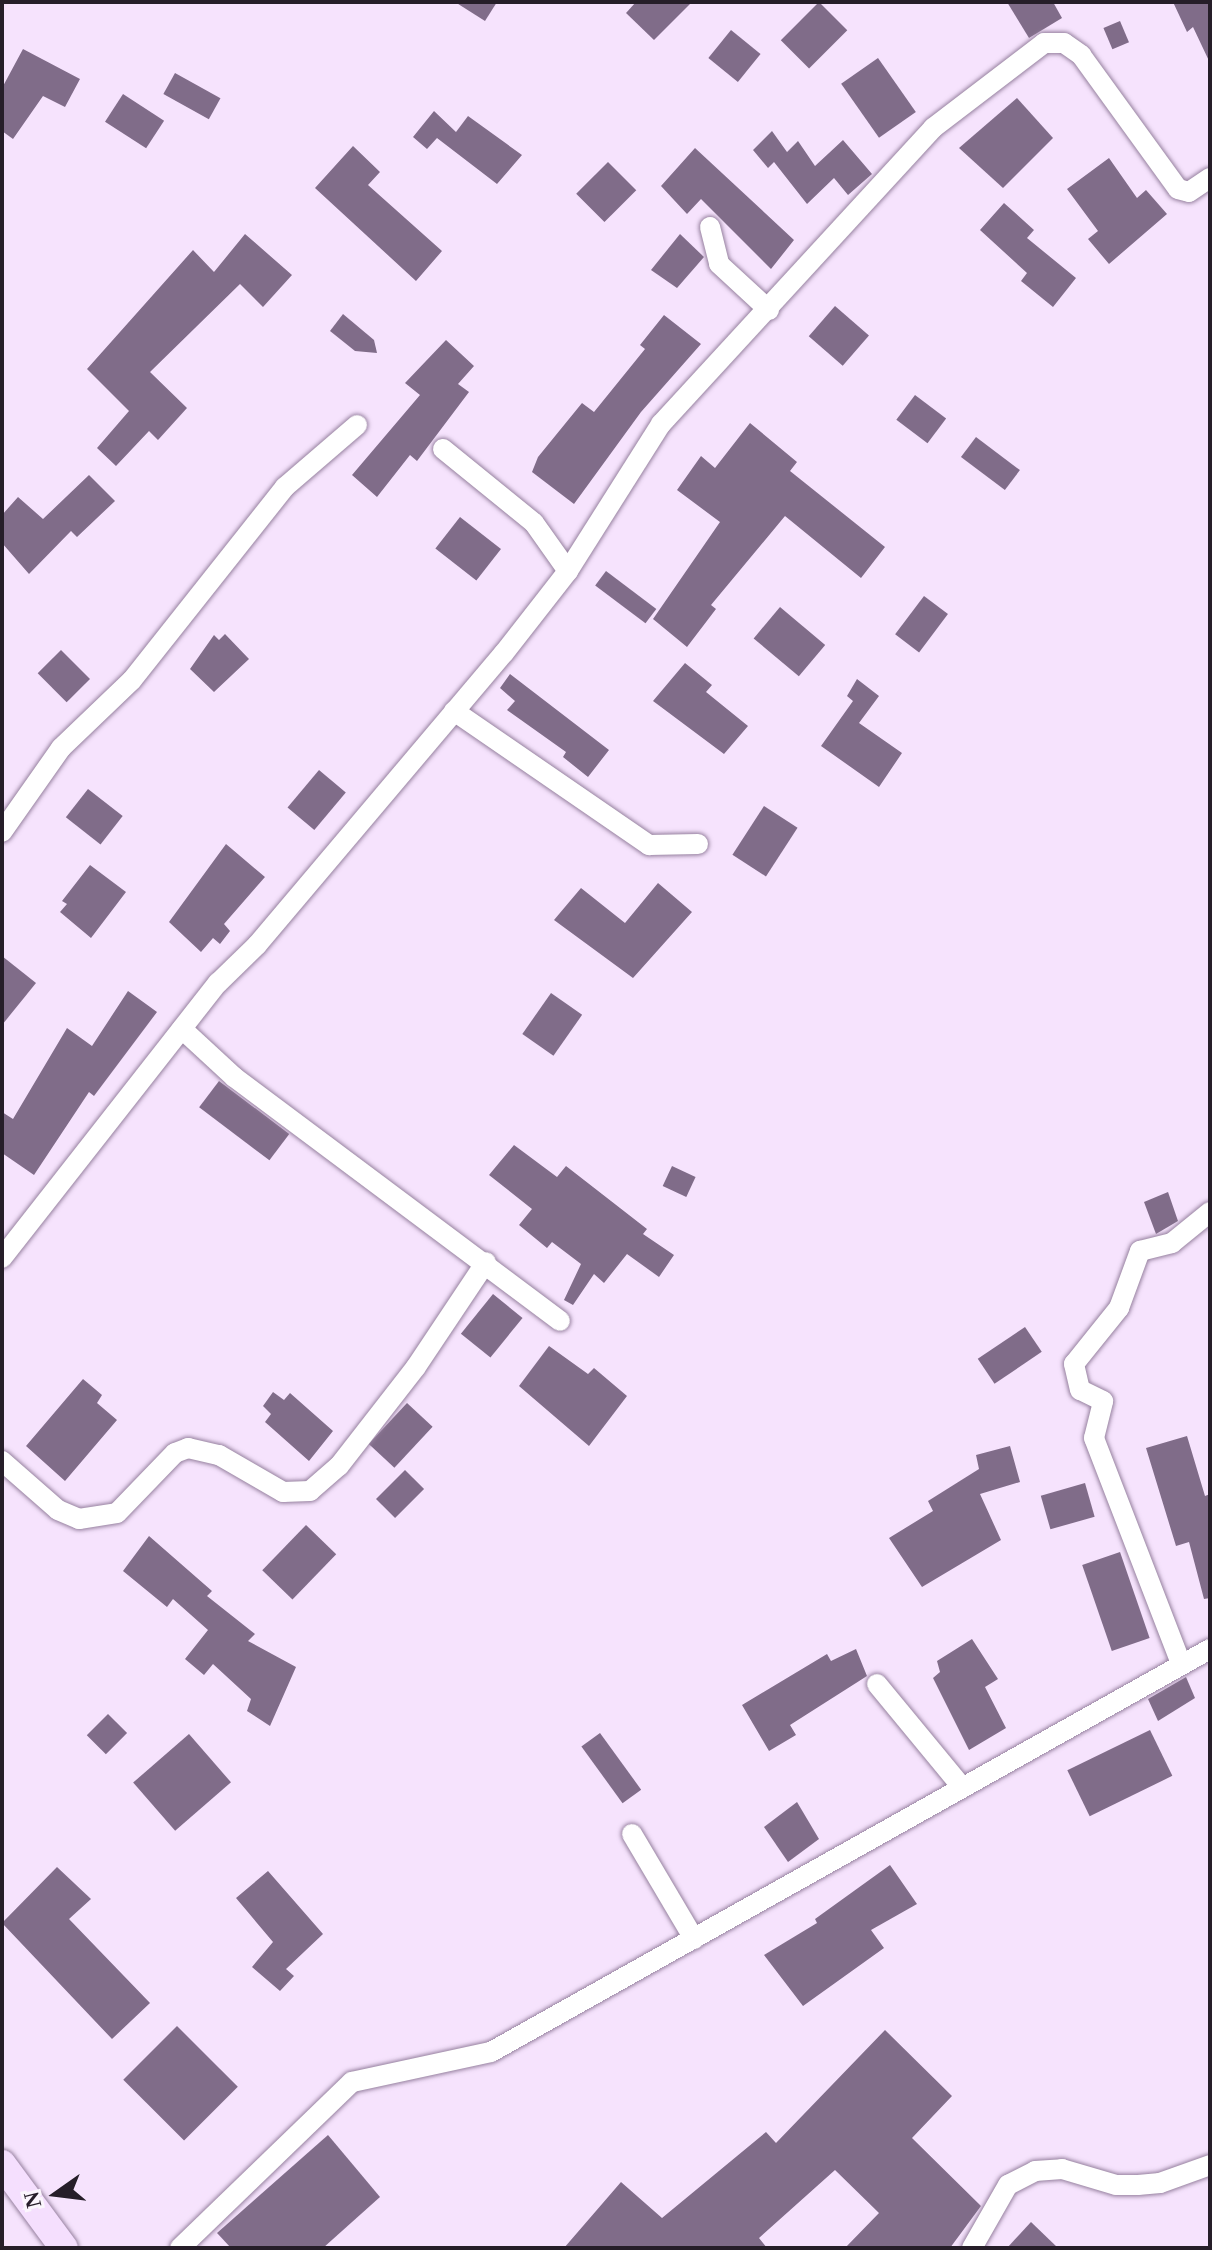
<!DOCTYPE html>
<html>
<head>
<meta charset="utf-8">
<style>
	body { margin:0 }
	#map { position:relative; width:1212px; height:2250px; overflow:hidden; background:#f6e3fd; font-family:Georgia,serif }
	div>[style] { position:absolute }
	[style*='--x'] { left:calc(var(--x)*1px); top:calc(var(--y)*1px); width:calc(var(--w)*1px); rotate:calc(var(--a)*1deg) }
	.building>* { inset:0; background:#806c89; transform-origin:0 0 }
	.roads { filter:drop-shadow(0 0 2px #96819f) drop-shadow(0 0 2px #96819f) }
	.minor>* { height:20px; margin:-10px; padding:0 10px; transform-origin:10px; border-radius:10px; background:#fff }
	.secondary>* { height:28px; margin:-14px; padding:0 14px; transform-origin:14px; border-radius:14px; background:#f5dffe }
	span { translate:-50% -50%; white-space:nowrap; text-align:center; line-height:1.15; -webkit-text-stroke:6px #fbf6fd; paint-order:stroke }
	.frame { position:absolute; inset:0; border:4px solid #261e29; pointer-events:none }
	.north { position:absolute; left:16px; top:2154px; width:80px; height:80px; -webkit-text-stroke:6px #fbf6fd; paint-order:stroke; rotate:256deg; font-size:22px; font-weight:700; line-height:32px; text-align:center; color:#261e29 }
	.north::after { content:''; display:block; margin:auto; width:28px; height:36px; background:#261e29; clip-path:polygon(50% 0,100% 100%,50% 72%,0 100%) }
</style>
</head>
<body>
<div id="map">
	<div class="building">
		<div style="clip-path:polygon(455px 2px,497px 2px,485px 21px)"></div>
		<div style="clip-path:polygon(636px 2px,692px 2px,654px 40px,626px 13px)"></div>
		<div style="left:819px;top:2px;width:40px;height:54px;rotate:45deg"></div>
		<div style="clip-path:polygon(1007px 2px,1053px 2px,1062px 18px,1029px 38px)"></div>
		<div style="clip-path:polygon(1173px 2px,1210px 2px,1210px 63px,1193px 27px,1187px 32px)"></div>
		<div style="left:1120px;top:21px;width:23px;height:18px;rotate:67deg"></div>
		<div style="left:731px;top:30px;width:38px;height:36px;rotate:39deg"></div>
		<div style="clip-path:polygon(23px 49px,80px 79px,65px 107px,43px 96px,13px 139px,2px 131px,2px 88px)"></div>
		<div style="left:878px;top:58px;width:66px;height:45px;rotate:55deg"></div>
		<div style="left:175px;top:73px;width:52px;height:24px;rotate:29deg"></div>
		<div style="left:123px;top:94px;width:49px;height:33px;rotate:33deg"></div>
		<div style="clip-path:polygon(1017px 98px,1053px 138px,1003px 188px,959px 148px)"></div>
		<div style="clip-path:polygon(434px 111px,456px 132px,468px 116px,522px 155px,497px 184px,437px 138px,427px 149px,413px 137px)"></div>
		<div style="clip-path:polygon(772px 131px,787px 152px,798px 141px,815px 166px,843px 140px,872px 174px,848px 195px,834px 178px,807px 204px,774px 162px,768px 168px,753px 150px)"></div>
		<div style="clip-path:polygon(353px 146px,380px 172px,368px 185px,442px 251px,416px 281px,315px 188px)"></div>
		<div style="clip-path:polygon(695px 148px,794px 240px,771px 269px,701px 199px,687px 214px,661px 186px)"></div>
		<div style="clip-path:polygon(1109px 158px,1137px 198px,1146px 190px,1167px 214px,1109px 264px,1088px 239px,1098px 231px,1067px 189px)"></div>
		<div style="left:608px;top:162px;width:40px;height:45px;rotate:45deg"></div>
		<div style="clip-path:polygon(1004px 203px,1034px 230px,1027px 238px,1076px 278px,1053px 307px,1021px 281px,1027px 273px,980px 230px)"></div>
		<div style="clip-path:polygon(245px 234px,292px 275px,263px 307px,240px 284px,150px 372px,187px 408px,158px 440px,149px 431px,116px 466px,97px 448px,129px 411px,87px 369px,193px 250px,214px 272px)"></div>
		<div style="clip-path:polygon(680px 234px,704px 257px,677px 288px,651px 270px)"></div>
		<div style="left:835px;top:306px;width:45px;height:40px;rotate:41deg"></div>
		<div style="clip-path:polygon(343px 314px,374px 340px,377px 353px,355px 351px,330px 331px)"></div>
		<div style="clip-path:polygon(664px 315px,701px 344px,641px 412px,574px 504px,532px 472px,538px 457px,582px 403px,594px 412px,645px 349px,640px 345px)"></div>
		<div style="clip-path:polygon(446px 340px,474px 366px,458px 384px,469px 392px,417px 461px,410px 455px,377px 497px,352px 475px,420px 395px,405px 383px)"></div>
		<div style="left:915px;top:395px;width:39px;height:31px;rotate:37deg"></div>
		<div style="clip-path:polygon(750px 423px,797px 462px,790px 471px,885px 547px,861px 578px,785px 516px,711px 605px,716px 609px,687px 647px,653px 619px,720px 522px,677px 490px,701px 456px,715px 468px)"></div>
		<div style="left:976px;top:437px;width:55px;height:25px;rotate:37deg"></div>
		<div style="clip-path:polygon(89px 475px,115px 501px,77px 537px,71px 531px,29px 574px,2px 543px,2px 515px,18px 497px,43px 519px)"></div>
		<div style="left:460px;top:517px;width:52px;height:40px;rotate:38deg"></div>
		<div style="left:606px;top:571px;width:63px;height:18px;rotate:37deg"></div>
		<div style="left:924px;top:596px;width:30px;height:48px;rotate:37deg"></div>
		<div style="left:780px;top:607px;width:59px;height:41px;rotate:40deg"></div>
		<div style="clip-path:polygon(225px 634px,249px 659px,214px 692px,190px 669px,214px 635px,219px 640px)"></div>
		<div style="left:61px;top:650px;width:41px;height:33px;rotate:45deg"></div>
		<div style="clip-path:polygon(685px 663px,712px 685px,706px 692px,748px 726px,724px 754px,653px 701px)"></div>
		<div style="clip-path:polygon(510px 674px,609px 750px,588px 777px,563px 757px,566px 752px,507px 710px,515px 701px,500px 688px)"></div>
		<div style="clip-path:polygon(857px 679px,879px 696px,859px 723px,902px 753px,879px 787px,821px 746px,853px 701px,847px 696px)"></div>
		<div style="left:319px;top:770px;width:35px;height:49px;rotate:40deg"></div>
		<div style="left:88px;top:789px;width:44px;height:36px;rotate:38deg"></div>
		<div style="left:764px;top:806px;width:40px;height:58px;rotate:33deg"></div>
		<div style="clip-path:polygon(226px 844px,265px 877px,224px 924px,230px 931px,220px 944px,213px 938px,201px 952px,169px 922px)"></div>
		<div style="clip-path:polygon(90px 865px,126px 892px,91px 938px,60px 912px,67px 904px,62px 901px)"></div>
		<div style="clip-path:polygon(658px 883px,692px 912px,633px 978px,554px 920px,581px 888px,625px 923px)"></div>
		<div style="clip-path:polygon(2px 956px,36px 983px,2px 1025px)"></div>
		<div style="clip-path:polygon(128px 991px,157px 1012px,94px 1096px,89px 1092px,34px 1175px,2px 1153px,2px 1112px,13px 1119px,67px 1028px,92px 1046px)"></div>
		<div style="left:551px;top:993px;width:38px;height:50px;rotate:35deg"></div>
		<div style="left:219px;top:1081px;width:88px;height:33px;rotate:37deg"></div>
		<div style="clip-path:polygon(514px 1145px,557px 1177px,566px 1166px,647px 1229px,643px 1234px,674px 1255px,659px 1277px,627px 1254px,604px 1283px,594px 1274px,573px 1305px,564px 1300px,581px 1264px,552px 1242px,547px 1248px,519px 1225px,532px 1209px,489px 1175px)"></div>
		<div style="left:672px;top:1166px;width:26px;height:22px;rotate:25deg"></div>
		<div style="clip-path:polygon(1168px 1192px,1178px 1221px,1156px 1234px,1144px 1202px)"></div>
		<div style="left:493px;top:1294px;width:38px;height:51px;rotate:39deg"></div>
		<div style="left:1025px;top:1327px;width:30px;height:57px;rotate:56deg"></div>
		<div style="clip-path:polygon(549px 1346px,588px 1374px,594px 1368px,627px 1396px,589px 1446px,519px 1386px)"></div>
		<div style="clip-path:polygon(83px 1379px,102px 1395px,97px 1403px,117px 1420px,65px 1481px,26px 1446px)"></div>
		<div style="clip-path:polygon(273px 1392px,284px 1400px,290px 1393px,333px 1431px,309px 1461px,265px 1422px,271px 1414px,263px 1406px)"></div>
		<div style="left:407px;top:1403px;width:35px;height:56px;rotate:43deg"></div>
		<div style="clip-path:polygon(1187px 1436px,1205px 1496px,1210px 1494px,1210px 1598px,1204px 1599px,1189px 1542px,1176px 1546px,1146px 1448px)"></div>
		<div style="clip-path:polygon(1010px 1446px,1020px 1482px,980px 1494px,1001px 1540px,922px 1587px,889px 1538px,933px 1511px,928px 1501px,979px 1469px,976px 1455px)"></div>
		<div style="left:405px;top:1470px;width:27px;height:41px;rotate:45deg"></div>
		<div style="left:1085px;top:1483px;width:35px;height:46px;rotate:74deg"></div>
		<div style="left:306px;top:1525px;width:42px;height:63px;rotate:44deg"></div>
		<div style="clip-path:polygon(149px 1536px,212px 1591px,207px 1596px,255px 1634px,248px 1641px,296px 1667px,270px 1726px,247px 1711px,251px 1699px,213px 1664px,204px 1675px,185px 1659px,208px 1630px,173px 1599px,167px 1607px,123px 1571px)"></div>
		<div style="left:1120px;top:1552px;width:91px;height:40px;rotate:71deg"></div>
		<div style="clip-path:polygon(972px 1639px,998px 1679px,985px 1687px,1006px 1728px,969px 1750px,933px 1678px,940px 1672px,937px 1661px)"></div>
		<div style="clip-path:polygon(856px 1649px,867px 1676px,790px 1725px,796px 1735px,769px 1751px,742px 1705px,827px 1654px,831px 1661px)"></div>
		<div style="clip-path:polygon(1186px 1677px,1195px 1698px,1158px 1721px,1148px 1699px)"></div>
		<div style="left:108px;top:1714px;width:27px;height:30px;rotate:45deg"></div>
		<div style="left:1150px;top:1730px;width:51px;height:92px;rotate:64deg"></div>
		<div style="left:600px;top:1733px;width:70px;height:23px;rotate:54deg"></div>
		<div style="left:189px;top:1734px;width:64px;height:74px;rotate:49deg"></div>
		<div style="clip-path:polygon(797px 1802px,819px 1839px,788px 1862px,764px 1827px)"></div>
		<div style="clip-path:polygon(890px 1865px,917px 1904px,871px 1930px,884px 1948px,803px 2006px,764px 1955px,817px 1923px,815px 1919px)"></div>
		<div style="clip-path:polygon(57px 1867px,91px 1899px,69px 1919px,150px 2003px,112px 2039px,2px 1923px)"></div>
		<div style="clip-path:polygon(268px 1871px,323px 1934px,286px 1969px,294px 1976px,280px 1991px,252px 1967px,273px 1942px,236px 1898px)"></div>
		<div style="left:177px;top:2026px;width:86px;height:76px;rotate:45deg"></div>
		<div style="clip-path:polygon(885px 2030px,952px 2096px,912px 2138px,981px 2206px,950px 2248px,845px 2248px,879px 2213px,835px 2170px,759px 2238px,767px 2248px,564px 2248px,621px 2182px,662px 2218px,766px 2132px,776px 2143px)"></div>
		<div style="clip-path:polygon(328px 2135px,380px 2197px,323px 2248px,231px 2248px,217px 2233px)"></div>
		<div style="clip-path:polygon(1031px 2222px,1058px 2248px,1007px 2248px)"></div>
	</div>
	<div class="roads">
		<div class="minor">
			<div style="--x:710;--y:227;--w:38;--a:76"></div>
			<div style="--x:719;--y:264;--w:68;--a:42.6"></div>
			<div style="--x:443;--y:449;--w:117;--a:39.1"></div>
			<div style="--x:534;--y:523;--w:59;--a:54.7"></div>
			<div style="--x:454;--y:711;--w:237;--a:34.5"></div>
			<div style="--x:649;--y:845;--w:49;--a:-1.2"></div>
			<div style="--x:2;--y:832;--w:103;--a:-54.9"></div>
			<div style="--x:61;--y:748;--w:98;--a:-43.8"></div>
			<div style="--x:132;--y:680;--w:246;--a:-51.6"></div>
			<div style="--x:285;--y:487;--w:95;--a:-40.7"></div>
			<div style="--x:182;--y:1029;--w:71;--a:42.7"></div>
			<div style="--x:234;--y:1077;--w:407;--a:36.8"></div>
			<div style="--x:2;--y:1258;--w:350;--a:-51.9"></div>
			<div style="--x:218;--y:983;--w:54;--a:-44.3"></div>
			<div style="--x:257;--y:945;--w:382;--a:-49.8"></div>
			<div style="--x:504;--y:653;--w:104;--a:-52"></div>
			<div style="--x:568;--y:571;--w:174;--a:-57.7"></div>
			<div style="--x:661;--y:424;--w:402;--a:-47.4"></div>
			<div style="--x:933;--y:128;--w:140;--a:-37.4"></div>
			<div style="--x:1044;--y:43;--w:20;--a:0"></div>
			<div style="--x:1064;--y:43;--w:21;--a:35"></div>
			<div style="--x:1081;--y:55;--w:165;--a:54.1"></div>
			<div style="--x:1178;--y:189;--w:11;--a:15"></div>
			<div style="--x:1189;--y:192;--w:25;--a:-34"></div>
			<div style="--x:2;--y:1461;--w:74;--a:41.2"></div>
			<div style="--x:58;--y:1510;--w:23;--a:23"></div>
			<div style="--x:79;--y:1519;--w:38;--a:-9"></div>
			<div style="--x:117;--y:1513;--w:83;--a:-46"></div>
			<div style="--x:175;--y:1453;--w:14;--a:-21"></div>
			<div style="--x:188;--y:1448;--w:32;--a:13"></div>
			<div style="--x:219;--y:1455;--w:74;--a:30"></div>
			<div style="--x:283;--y:1492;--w:27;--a:-2"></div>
			<div style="--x:310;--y:1491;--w:38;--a:-41"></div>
			<div style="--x:339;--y:1466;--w:125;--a:-52.1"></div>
			<div style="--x:416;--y:1367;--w:126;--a:-56.3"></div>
			<div style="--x:1180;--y:1661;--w:239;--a:-111.1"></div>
			<div style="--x:1094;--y:1438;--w:38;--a:-76"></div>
			<div style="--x:1103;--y:1401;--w:25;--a:-154"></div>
			<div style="--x:1080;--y:1390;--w:27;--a:-103"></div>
			<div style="--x:1074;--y:1364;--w:72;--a:-51.2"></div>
			<div style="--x:1119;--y:1308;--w:61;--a:-69.8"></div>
			<div style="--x:1140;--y:1251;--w:33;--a:-14"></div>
			<div style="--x:1172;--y:1243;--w:49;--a:-39.2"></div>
			<div style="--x:877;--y:1684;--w:134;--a:50.5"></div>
			<div style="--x:632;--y:1834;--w:122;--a:59.4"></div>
			<div style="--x:180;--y:2248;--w:239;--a:-44"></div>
			<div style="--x:352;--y:2082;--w:142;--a:-12.2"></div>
			<div style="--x:491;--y:2052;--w:824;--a:-29.27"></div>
			<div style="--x:972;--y:2248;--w:73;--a:-60.3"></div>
			<div style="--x:1008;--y:2185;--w:30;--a:-27"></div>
			<div style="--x:1035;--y:2171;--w:27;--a:-4"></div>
			<div style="--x:1062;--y:2169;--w:56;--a:16.5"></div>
			<div style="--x:1116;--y:2185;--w:22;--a:0"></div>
			<div style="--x:1138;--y:2185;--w:22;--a:-5"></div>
			<div style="--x:1160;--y:2183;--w:53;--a:-19.8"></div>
		</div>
		<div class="secondary">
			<div style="--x:2;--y:2164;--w:104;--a:53.6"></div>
		</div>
	</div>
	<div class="frame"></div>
	<div class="north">N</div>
</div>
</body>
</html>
